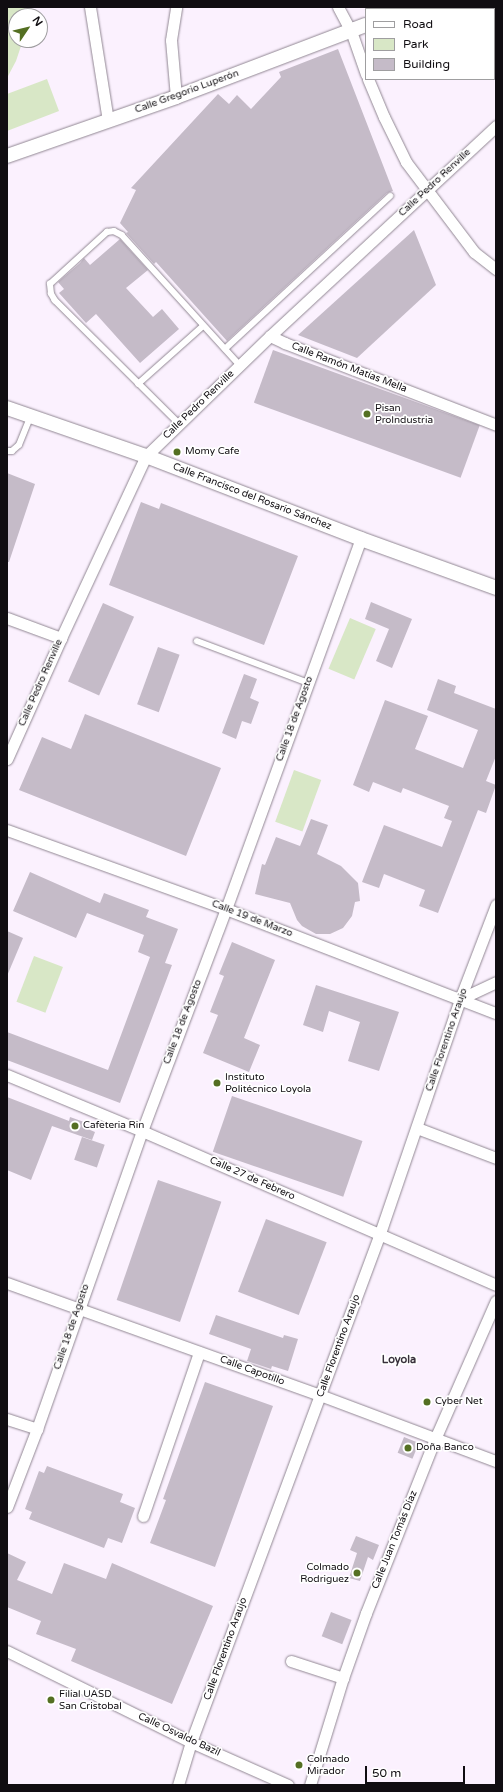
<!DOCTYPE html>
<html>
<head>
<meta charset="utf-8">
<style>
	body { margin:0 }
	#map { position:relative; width:503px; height:1792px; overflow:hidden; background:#fbf1fe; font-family:"Varela Round",sans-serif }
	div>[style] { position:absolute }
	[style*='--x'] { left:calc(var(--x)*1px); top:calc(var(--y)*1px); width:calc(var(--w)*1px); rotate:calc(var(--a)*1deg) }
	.green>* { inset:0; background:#d8e7c6; transform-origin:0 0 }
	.building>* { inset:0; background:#c5bbc8; transform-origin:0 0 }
	.roads { filter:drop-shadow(0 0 1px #918793) drop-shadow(0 0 1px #918793) }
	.service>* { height:5.5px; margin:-2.75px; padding:0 2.75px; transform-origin:2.75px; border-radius:2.75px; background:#fff }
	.minor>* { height:11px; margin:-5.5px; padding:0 5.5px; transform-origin:5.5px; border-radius:5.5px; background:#fff }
	.tertiary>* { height:14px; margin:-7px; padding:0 7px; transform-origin:7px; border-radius:7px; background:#fff }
	.dots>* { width:11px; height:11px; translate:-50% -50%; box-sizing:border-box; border:2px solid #fff; border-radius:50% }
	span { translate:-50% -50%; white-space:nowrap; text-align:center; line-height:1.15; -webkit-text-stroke:3.5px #fff; paint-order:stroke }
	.street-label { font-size:10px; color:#100d11 }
	.poi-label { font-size:10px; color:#100d11 }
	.left { translate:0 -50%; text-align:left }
	.right { translate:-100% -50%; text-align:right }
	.neighbourhood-label { font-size:11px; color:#38303b; font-weight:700 }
	.frame { position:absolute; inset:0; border:8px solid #100d11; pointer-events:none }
	.legend { position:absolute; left:365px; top:8px; width:130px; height:72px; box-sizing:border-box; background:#fff; border:1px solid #9f9ea0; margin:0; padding:5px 7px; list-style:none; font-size:12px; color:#100d11 }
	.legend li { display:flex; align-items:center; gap:8px; height:20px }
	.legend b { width:20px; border:1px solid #9f9ea0 }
	.north { position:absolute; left:8px; top:8px; width:40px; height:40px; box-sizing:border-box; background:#fff; border:1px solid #9f9ea0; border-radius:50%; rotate:55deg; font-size:11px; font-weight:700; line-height:16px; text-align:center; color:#100d11 }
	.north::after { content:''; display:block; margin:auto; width:14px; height:18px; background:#546f22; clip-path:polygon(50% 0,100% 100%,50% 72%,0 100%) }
	.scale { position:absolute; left:365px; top:1766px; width:100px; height:18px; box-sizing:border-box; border:2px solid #100d11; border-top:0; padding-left:5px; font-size:12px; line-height:14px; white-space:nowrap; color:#100d11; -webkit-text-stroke:3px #fff; paint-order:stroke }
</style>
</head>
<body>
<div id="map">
	<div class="green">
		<div style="clip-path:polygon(7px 7px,25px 7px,25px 16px,16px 16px,16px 40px,23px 40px,16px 61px,7px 78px)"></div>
		<div style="clip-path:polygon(47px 79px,59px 111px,7px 131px,7px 94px)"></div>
		<div style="left:350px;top:618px;width:28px;height:55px;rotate:23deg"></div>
		<div style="left:294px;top:770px;width:29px;height:55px;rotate:20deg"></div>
		<div style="left:34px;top:956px;width:31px;height:49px;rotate:21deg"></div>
	</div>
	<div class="building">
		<div style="clip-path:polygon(338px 49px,393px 191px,387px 193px,227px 341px,156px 262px,154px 264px,126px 233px,128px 232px,120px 223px,136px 190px,131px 188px,218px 94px,229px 104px,237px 95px,251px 109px,281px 77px,279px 72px)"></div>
		<div style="clip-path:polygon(414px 230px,436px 285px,357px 358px,298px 335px)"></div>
		<div style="clip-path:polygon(120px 239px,148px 270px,126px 288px,153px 317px,162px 309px,179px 329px,140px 363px,96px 314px,86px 323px,59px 293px,64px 289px,58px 282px,80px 263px,84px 258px,90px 265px)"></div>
		<div style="left:273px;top:350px;width:220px;height:56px;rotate:20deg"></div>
		<div style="clip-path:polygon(7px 473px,35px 484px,9px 562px,7px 562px)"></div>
		<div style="clip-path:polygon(141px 502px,159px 509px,161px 503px,298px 556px,264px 645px,109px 585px)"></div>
		<div style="clip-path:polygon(371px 602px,412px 619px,392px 668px,376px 661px,389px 629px,365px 619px)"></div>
		<div style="left:103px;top:603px;width:34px;height:86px;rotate:24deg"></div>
		<div style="left:158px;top:647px;width:23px;height:61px;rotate:20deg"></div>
		<div style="clip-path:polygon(244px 674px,257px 679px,250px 698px,259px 702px,251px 724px,242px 721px,236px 739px,222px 733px)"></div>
		<div style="clip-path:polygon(438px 679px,456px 686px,454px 693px,496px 709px,496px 756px,486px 781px,496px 785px,486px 813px,478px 810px,438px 913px,419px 906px,425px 890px,384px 874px,379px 888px,362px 882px,384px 825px,442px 847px,452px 821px,444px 818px,449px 806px,403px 788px,401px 793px,373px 782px,369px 792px,353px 785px,385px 700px,428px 716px,415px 749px,463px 768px,478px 730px,427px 710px)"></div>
		<div style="clip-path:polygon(85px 714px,221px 768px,186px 856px,19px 790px,42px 737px,71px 749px)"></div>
		<div style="clip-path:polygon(311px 819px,328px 825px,317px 854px,341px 866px,358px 883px,360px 901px,355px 902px,352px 916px,343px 928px,330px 934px,316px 934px,302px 926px,297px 920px,290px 903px,255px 894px,262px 864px,265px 865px,276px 837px,300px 846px)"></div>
		<div style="clip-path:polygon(30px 872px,100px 903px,104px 893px,149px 910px,146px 917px,178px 929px,165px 963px,172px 965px,120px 1103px,7px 1060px,7px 1032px,108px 1070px,150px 957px,138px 952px,144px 935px,87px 913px,76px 938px,13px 911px)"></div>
		<div style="clip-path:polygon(7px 931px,23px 938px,7px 976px)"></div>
		<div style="clip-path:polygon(232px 942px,275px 960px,244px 1038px,260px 1045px,249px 1072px,203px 1053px,218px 1015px,210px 1012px,224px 976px,219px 974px)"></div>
		<div style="clip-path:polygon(316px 985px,399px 1012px,379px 1071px,348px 1061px,360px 1022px,329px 1011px,323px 1032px,303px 1025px)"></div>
		<div style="left:232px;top:1096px;width:138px;height:59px;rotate:19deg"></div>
		<div style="clip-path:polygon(7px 1097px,69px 1121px,70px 1117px,84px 1122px,83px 1127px,95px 1132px,92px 1140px,52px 1126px,31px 1180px,7px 1170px)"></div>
		<div style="left:82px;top:1137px;width:24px;height:24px;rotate:19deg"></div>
		<div style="left:158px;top:1180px;width:67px;height:127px;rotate:19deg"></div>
		<div style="left:266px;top:1219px;width:65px;height:78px;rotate:21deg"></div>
		<div style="clip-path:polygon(216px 1315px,283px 1338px,284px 1335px,298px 1339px,288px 1371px,272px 1366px,271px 1369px,247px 1361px,251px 1349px,209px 1334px)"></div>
		<div style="clip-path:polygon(205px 1382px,273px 1406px,215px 1567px,150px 1543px,166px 1500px,163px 1499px)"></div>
		<div style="left:404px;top:1437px;width:16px;height:17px;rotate:22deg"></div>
		<div style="clip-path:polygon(47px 1466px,123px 1494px,120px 1502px,135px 1508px,122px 1543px,108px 1538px,104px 1548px,29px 1519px,32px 1512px,25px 1509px,39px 1471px,44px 1473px)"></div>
		<div style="clip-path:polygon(356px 1536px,379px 1545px,373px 1560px,368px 1557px,360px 1581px,349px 1578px,357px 1553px,350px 1550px)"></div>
		<div style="clip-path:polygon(7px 1553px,26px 1562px,17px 1580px,52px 1594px,64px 1563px,106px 1579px,112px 1563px,213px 1606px,172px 1704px,71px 1661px,76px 1649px,36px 1634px,41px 1621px,7px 1607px)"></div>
		<div style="left:331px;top:1612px;width:22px;height:26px;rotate:21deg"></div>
	</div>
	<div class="roads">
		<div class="service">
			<div style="--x:225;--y:349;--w:225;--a:-42.8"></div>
			<div style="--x:138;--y:384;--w:87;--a:-41.7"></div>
			<div style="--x:179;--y:424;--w:175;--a:-135.2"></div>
			<div style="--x:55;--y:301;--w:8;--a:-120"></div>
			<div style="--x:51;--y:294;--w:10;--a:-96"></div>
			<div style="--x:50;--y:284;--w:77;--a:-42.4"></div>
			<div style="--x:107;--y:232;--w:7;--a:-8"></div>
			<div style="--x:114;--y:231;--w:9;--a:27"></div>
			<div style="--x:122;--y:235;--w:176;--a:47.8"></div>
			<div style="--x:7;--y:451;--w:5;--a:0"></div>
			<div style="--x:12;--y:451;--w:9;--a:-41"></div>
			<div style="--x:19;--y:445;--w:31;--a:-68"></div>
			<div style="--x:197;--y:641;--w:120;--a:20.6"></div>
		</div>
		<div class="minor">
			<div style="--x:90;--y:7;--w:115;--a:81"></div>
			<div style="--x:338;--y:7;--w:27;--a:62"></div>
			<div style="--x:351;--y:31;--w:46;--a:70.8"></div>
			<div style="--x:368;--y:79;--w:41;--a:67.2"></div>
			<div style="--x:384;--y:117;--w:50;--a:63.9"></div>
			<div style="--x:406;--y:162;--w:113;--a:52.9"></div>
			<div style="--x:474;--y:252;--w:28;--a:38"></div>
			<div style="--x:176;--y:97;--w:57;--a:-95"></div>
			<div style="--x:171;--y:40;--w:33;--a:-81"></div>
			<div style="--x:270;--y:336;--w:17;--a:25"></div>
			<div style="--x:285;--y:343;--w:226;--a:21.2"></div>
			<div style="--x:7;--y:618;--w:58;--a:20.3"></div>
			<div style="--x:7;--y:759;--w:133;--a:-65.9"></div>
			<div style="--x:61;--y:638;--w:201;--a:-65"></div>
			<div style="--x:146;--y:456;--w:173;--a:-44.1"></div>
			<div style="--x:270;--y:336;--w:309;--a:-42.9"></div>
			<div style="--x:7;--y:830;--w:233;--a:19.8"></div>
			<div style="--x:226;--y:909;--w:289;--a:21.1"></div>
			<div style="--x:460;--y:999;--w:40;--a:-25"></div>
			<div style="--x:7;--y:1075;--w:146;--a:22.5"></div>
			<div style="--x:142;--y:1131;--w:386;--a:23.5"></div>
			<div style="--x:417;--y:1128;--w:85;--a:20.8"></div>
			<div style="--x:7;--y:1283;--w:332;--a:19.7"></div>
			<div style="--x:320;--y:1395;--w:188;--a:20.6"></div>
			<div style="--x:7;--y:1419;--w:32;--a:18"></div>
			<div style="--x:7;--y:1507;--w:84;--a:-69"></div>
			<div style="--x:37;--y:1429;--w:316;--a:-70.6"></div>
			<div style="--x:142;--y:1131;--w:237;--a:-69.3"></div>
			<div style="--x:226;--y:909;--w:394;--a:-70"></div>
			<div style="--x:143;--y:1516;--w:173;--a:-71.1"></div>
			<div style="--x:7;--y:1651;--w:205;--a:26.3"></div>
			<div style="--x:191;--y:1742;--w:106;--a:23.9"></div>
			<div style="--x:291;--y:1661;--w:55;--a:18.1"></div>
			<div style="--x:178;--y:1785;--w:45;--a:-73.2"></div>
			<div style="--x:191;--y:1742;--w:540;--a:-69.62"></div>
			<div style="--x:379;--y:1236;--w:250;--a:-71.1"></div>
			<div style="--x:460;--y:999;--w:101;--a:-69"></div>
			<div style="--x:310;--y:1785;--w:112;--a:-72.9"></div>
			<div style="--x:343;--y:1678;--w:69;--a:-70.5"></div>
			<div style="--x:366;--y:1613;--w:187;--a:-68.4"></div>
			<div style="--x:435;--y:1439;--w:151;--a:-66.2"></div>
		</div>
		<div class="tertiary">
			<div style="--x:412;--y:9;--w:6;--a:-18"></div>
			<div style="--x:7;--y:156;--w:179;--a:-19.2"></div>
			<div style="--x:176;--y:97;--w:203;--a:-20.8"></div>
			<div style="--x:7;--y:408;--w:147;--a:19.1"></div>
			<div style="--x:146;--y:456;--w:230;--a:21.1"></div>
			<div style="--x:361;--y:539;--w:144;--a:19.9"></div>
		</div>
	</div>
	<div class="dots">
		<div style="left:367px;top:414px;background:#546f22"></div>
		<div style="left:177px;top:452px;background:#546f22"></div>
		<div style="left:217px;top:1083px;background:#546f22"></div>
		<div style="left:75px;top:1126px;background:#546f22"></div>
		<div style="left:427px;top:1402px;background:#546f22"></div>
		<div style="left:408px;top:1448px;background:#546f22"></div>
		<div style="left:357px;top:1573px;background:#546f22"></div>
		<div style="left:51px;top:1700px;background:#546f22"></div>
		<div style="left:299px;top:1765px;background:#546f22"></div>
	</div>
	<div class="street-label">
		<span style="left:187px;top:92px;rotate:-20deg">Calle Gregorio Luperón</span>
		<span style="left:435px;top:183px;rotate:-43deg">Calle Pedro Renville</span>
		<span style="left:349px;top:368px;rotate:21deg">Calle Ramón Matías Mella</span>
		<span style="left:199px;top:405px;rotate:-44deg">Calle Pedro Renville</span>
		<span style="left:252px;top:497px;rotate:21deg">Calle Francisco del Rosario Sánchez</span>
		<span style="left:41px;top:683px;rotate:-66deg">Calle Pedro Renville</span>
		<span style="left:295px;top:719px;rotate:-70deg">Calle 18 de Agosto</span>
		<span style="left:252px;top:919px;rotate:21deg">Calle 19 de Marzo</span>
		<span style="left:183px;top:1022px;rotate:-69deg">Calle 18 de Agosto</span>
		<span style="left:447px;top:1040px;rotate:-71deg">Calle Florentino Araujo</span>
		<span style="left:252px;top:1179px;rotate:24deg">Calle 27 de Febrero</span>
		<span style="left:72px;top:1327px;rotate:-71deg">Calle 18 de Agosto</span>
		<span style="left:339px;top:1346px;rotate:-70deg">Calle Florentino Araujo</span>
		<span style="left:252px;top:1371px;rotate:20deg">Calle Capotillo</span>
		<span style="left:395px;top:1540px;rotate:-68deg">Calle Juan Tomás Díaz</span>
		<span style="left:226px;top:1649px;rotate:-70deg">Calle Florentino Araujo</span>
		<span style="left:179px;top:1735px;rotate:25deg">Calle Osvaldo Bazil</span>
	</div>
	<div class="poi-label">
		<span class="left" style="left:375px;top:414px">Pisan<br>ProIndustria</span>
		<span class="left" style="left:185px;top:452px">Momy Cafe</span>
		<span class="left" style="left:225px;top:1083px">Instituto<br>Politécnico Loyola</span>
		<span class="left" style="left:83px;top:1126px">Cafeteria Rin</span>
		<span class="left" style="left:435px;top:1402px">Cyber Net</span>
		<span class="left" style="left:416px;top:1448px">Doña Banco</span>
		<span class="right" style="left:349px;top:1573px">Colmado<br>Rodriguez</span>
		<span class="left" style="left:59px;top:1700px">Filial UASD<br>San Cristobal</span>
		<span class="left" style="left:307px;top:1765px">Colmado<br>Mirador</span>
	</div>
	<div class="neighbourhood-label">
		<span style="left:399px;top:1360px">Loyola</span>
	</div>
	<div class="frame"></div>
	<ul class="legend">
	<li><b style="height:5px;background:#fff"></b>Road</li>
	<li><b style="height:11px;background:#d8e7c6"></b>Park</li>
	<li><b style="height:11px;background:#c5bbc8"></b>Building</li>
	</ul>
	<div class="north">N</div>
	<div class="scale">50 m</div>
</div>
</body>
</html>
